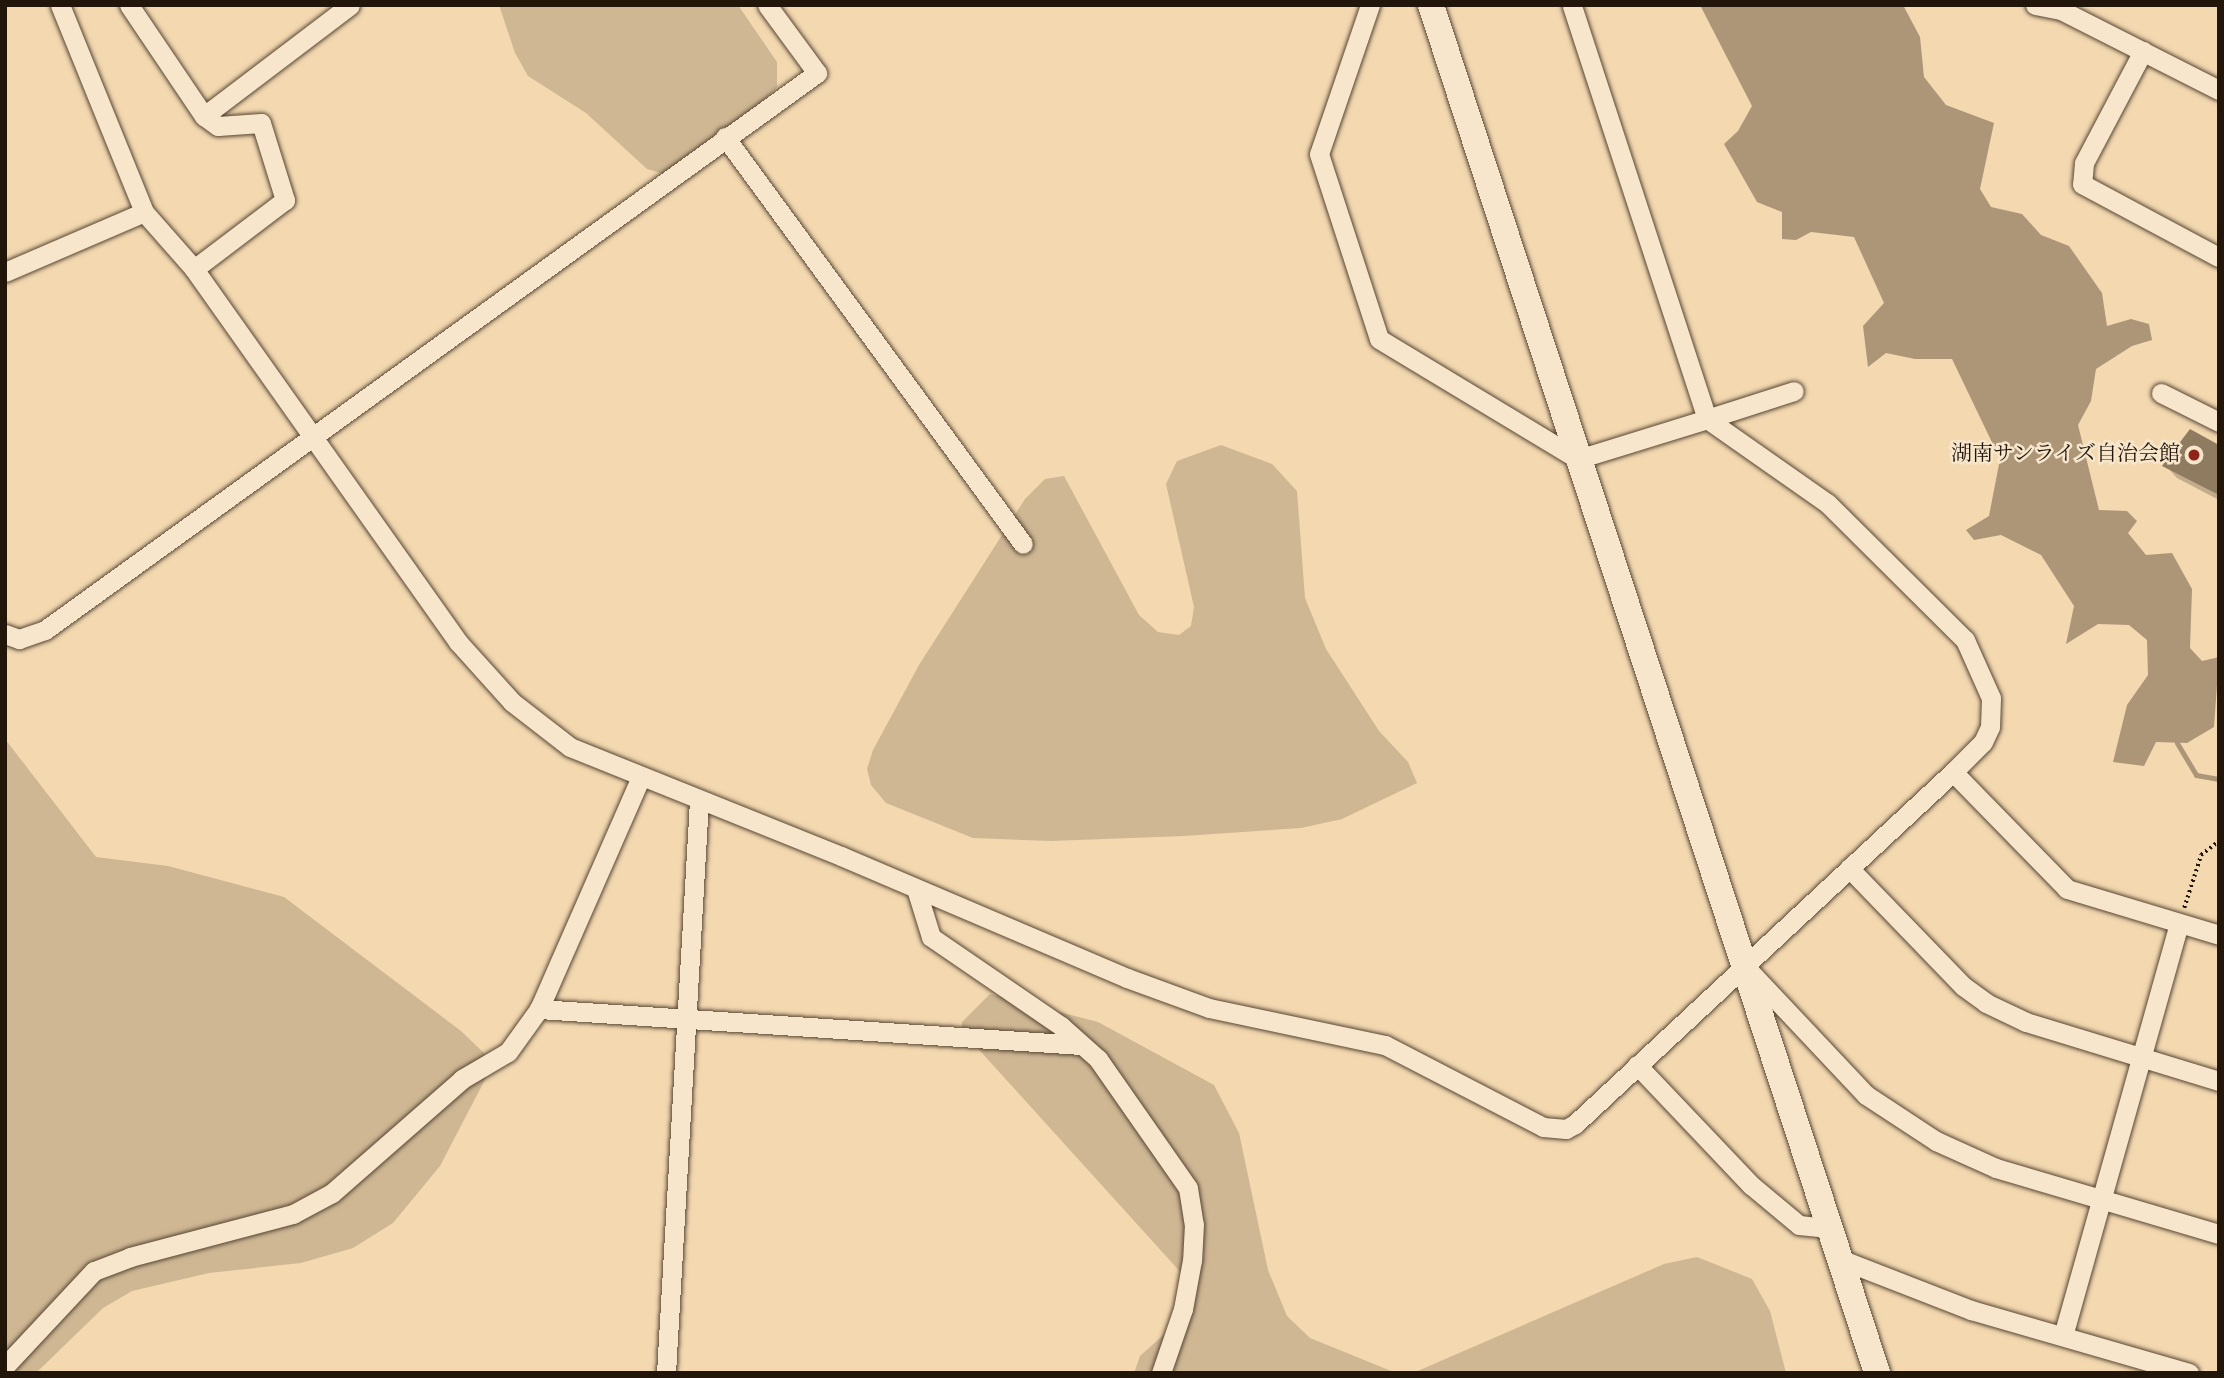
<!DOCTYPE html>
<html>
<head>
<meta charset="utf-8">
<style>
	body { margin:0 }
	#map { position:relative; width:2224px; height:1378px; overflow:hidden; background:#f3d8b0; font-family:Vollkorn,"Noto Serif JP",serif }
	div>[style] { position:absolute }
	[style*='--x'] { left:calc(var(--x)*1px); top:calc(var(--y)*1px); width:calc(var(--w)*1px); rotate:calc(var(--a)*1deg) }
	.green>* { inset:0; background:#cfb794 }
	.water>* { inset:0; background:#ac9677 }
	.shadow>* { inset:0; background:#0003 }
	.stream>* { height:5px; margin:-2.5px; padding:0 2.5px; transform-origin:2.5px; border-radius:2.5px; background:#ac9677 }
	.building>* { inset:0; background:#8e7b60 }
	.path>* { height:3.5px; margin-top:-1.75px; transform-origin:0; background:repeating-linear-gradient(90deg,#211609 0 2px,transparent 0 5.5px) }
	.roads { filter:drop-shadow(0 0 2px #564633) drop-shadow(0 0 2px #564633) }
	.street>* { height:19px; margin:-9.5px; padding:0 9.5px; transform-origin:9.5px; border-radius:9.5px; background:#f7e6cc }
	.secondary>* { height:26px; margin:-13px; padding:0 13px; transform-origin:13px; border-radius:13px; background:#f7e6cc }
	.dots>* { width:19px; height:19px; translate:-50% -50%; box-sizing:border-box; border:4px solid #f7e6cc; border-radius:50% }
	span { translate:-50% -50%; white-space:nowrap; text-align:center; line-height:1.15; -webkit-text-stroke:5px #f7e6cc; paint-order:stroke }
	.poi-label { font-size:21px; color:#211609 }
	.right { translate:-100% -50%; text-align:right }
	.frame { position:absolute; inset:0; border:7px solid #211609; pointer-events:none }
</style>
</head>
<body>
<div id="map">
	<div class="green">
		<div style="clip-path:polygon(499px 5px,738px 5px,777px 62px,777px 87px,704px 165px,668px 175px,647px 169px,586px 113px,528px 76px,515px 53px)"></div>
		<div style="clip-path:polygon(1221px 445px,1272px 464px,1297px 491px,1305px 598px,1326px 649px,1379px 731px,1408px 762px,1417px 783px,1342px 819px,1301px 828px,1184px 836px,1051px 841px,973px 838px,886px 803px,871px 785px,867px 769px,873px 750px,919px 665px,1025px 499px,1045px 479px,1064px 476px,1139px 615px,1158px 632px,1179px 635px,1191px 626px,1194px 607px,1166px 484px,1177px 461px)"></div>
		<div style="clip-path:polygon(5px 739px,96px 857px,168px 866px,284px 897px,461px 1031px,485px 1054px,490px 1070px,440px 1166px,393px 1223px,353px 1248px,301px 1263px,209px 1273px,132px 1291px,103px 1308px,36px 1373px,5px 1373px)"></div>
		<div style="clip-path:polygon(990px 994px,1098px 1022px,1214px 1085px,1239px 1133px,1268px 1270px,1287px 1316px,1310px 1338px,1396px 1373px,1134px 1373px,1140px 1356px,1171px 1328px,1184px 1276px,962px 1031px,962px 1022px)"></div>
		<div style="clip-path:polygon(1697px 1257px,1752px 1279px,1770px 1311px,1786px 1373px,1413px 1373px,1664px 1264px)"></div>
	</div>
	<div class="water">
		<div style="clip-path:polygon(1700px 5px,1903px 5px,1920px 37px,1924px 77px,1946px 105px,1994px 123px,1980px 189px,1991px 207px,2022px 214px,2041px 235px,2069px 246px,2102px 293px,2107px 326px,2131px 319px,2149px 324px,2152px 340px,2132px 346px,2096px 369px,2091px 401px,2078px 425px,2099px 510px,2127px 511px,2137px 521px,2128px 533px,2146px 555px,2172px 553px,2192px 589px,2190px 648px,2202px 661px,2219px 657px,2214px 727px,2187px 743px,2156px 742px,2144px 766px,2113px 762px,2127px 705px,2148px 675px,2147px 640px,2129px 625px,2098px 624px,2066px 644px,2074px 606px,2041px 555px,2001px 535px,1974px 540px,1966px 530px,1989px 516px,2000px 459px,1952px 359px,1915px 359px,1886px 353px,1868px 367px,1863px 326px,1884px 303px,1854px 237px,1811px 232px,1796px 240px,1782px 239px,1782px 212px,1757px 202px,1724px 144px,1738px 131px,1752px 106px)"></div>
	</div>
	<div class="shadow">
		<div style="clip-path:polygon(2219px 447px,2219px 500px,2177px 478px,2165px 465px)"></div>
	</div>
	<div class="stream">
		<div style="--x:2177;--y:743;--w:37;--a:59"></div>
		<div style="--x:2196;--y:775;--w:23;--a:10"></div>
	</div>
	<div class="building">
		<div style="clip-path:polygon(2190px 429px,2219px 445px,2219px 495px,2162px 466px)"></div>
	</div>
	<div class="path">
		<div style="--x:2184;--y:908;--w:56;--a:-72.2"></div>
		<div style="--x:2201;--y:855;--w:23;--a:-38"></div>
	</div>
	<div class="roads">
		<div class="street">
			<div style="--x:60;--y:5;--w:223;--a:67.9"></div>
			<div style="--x:144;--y:212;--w:76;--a:48.7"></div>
			<div style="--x:194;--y:269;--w:457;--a:54.7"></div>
			<div style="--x:458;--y:642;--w:81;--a:48"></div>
			<div style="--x:512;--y:702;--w:73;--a:37.8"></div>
			<div style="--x:570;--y:747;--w:292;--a:21.9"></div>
			<div style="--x:841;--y:856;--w:311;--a:23.1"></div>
			<div style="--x:1127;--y:978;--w:87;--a:20.1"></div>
			<div style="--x:1209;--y:1008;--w:180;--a:11.9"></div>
			<div style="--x:1385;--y:1045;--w:178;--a:27.4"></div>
			<div style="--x:1543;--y:1127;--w:23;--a:5"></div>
			<div style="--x:1566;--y:1129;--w:10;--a:-29"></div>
			<div style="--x:1575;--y:1124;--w:517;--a:-42.96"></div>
			<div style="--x:1953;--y:772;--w:42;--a:-45"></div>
			<div style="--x:1983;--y:742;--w:17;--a:-65"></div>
			<div style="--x:1990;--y:727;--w:29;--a:-88"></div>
			<div style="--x:1991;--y:698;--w:64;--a:-114.1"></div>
			<div style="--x:1965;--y:640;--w:194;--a:-135.2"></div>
			<div style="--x:1827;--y:503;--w:146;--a:-145"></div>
			<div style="--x:129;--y:5;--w:134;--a:56"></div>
			<div style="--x:204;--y:116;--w:17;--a:36"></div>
			<div style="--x:218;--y:126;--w:43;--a:-4"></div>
			<div style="--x:261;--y:123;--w:81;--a:72.7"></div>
			<div style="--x:285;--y:200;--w:114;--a:142.8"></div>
			<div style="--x:1370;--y:5;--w:157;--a:108.9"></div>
			<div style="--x:1319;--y:154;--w:194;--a:72"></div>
			<div style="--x:1379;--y:339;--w:232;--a:31.1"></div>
			<div style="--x:1578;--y:459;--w:135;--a:-17.2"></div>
			<div style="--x:1707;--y:419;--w:435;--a:-108.1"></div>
			<div style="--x:2035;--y:5;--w:26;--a:11"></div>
			<div style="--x:2061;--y:10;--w:177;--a:26.9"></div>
			<div style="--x:2143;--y:51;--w:127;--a:117.8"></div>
			<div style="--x:2084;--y:163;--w:21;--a:95"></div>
			<div style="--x:2082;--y:184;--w:155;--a:28.1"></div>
			<div style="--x:204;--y:116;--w:183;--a:-37.2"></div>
			<div style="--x:725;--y:137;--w:504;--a:53.79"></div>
			<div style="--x:5;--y:272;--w:151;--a:-23.3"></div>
			<div style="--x:2161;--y:393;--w:65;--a:26.6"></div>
			<div style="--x:1707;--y:419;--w:91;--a:-17.8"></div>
			<div style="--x:5;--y:634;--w:15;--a:20"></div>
			<div style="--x:19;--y:639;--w:28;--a:-19"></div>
			<div style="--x:45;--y:630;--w:952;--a:-35.81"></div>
			<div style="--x:817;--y:73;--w:84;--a:-126.3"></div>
			<div style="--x:1953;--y:772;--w:163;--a:45.7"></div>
			<div style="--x:2067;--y:889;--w:159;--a:16.8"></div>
			<div style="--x:1849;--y:868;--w:164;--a:46"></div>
			<div style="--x:1963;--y:986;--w:29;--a:36"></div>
			<div style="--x:1986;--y:1003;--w:44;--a:25.4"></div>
			<div style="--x:2026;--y:1022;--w:202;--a:17"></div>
			<div style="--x:917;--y:892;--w:47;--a:72.7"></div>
			<div style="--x:931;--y:937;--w:158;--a:34.4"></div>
			<div style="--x:1061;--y:1026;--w:50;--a:41.7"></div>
			<div style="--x:1098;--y:1059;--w:157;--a:55.1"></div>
			<div style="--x:1188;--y:1188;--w:36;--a:81"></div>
			<div style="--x:1194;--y:1224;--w:36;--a:93"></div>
			<div style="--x:1192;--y:1260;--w:50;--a:100.4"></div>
			<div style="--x:1183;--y:1309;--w:68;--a:109"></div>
			<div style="--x:1752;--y:974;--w:166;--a:46.7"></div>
			<div style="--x:1866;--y:1095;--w:84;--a:33.3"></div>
			<div style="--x:1936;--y:1141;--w:66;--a:24.2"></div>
			<div style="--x:1996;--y:1168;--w:233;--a:16.5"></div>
			<div style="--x:539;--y:1009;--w:543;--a:3.8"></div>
			<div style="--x:1637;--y:1065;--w:166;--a:46.5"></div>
			<div style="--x:1751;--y:1185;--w:62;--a:39.8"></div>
			<div style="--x:1799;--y:1225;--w:30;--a:6"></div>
			<div style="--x:1840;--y:1259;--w:141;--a:21.3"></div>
			<div style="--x:1971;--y:1310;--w:227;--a:16.1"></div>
			<div style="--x:2063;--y:1336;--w:428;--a:-74.3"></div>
			<div style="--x:5;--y:1366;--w:130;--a:-46.9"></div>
			<div style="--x:94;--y:1271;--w:39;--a:-21"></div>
			<div style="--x:130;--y:1257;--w:169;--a:-14.8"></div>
			<div style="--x:293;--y:1214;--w:44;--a:-28.3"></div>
			<div style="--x:332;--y:1193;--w:173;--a:-41.2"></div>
			<div style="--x:462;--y:1079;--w:53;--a:-30.4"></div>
			<div style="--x:508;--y:1052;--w:53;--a:-54.2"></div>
			<div style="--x:539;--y:1009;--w:251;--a:-66.3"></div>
			<div style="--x:666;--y:1373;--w:574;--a:-86.7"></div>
		</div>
		<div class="secondary">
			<div style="--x:1431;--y:5;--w:1439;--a:71.94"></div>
		</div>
	</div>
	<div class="dots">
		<div style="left:2194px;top:455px;background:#8f2418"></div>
	</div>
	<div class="poi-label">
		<span class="right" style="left:2180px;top:455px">湖南サンライズ自治会館</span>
	</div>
	<div class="frame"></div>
</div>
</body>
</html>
